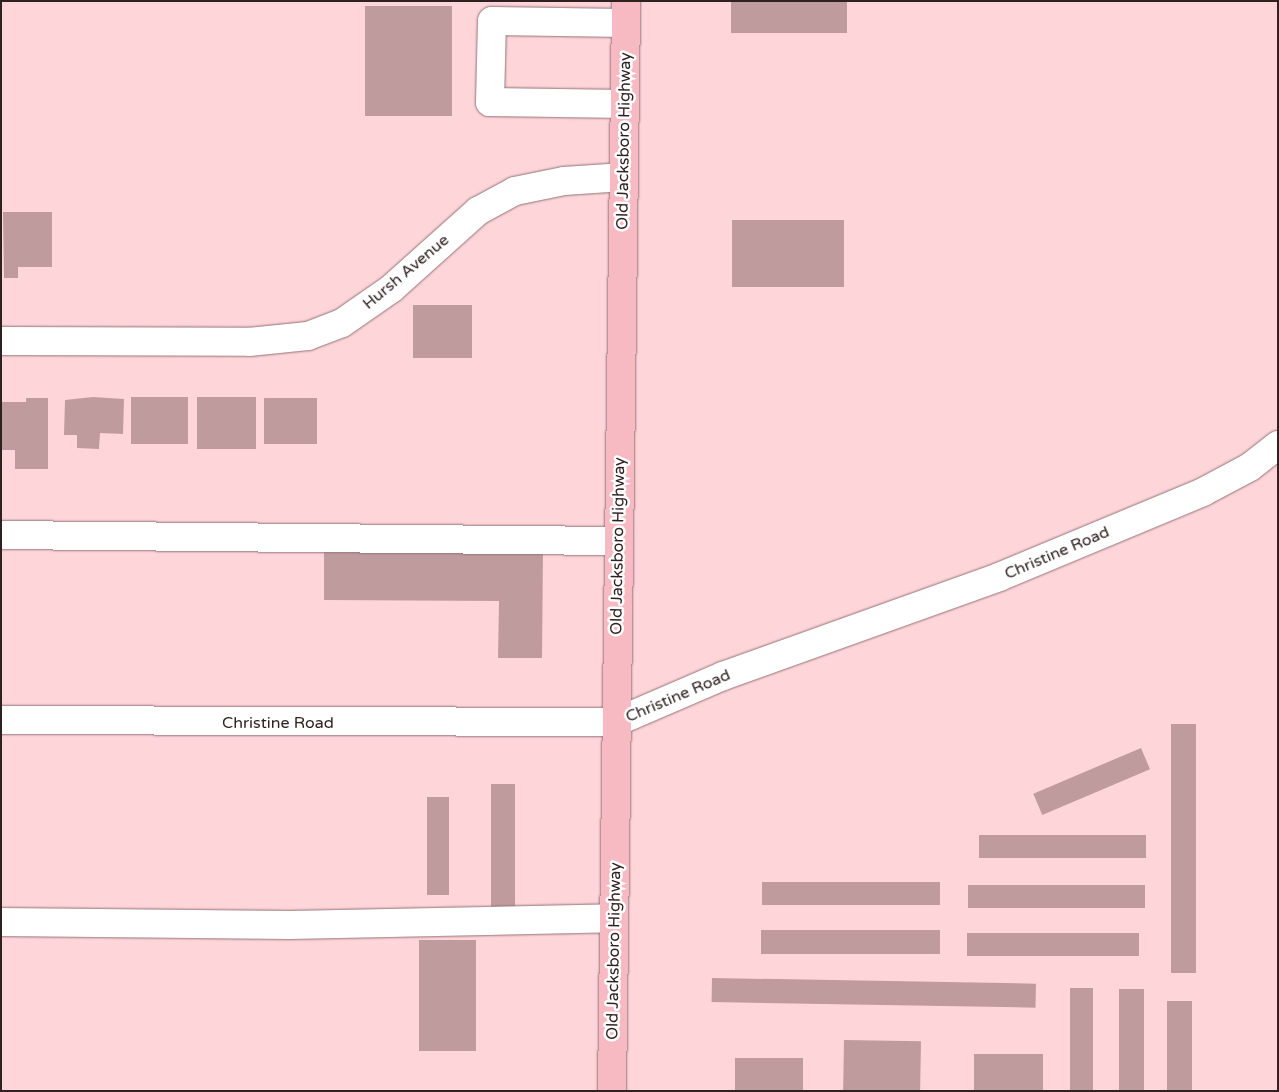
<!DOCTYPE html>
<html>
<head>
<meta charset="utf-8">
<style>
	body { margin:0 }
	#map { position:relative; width:1279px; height:1092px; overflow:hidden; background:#fed6da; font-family:"Varela Round",sans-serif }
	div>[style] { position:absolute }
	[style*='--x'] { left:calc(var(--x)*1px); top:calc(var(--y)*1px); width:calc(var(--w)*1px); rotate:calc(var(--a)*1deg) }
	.building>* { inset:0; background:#c09b9e; transform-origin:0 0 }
	.roads { filter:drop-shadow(0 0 1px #947275) drop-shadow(0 0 1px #947275) }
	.minor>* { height:28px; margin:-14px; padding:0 14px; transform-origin:14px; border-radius:14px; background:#fff }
	.major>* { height:28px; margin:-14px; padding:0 14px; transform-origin:14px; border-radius:14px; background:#f8bac2 }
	span { translate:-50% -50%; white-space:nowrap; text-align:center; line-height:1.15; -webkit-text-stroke:5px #fff; paint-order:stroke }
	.street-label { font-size:16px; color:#2f2122 }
	.frame { position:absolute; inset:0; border:2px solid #2f2122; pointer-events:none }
</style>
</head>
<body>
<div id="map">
	<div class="building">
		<div style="left:731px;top:1px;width:116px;height:32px"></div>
		<div style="left:365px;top:6px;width:87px;height:110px"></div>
		<div style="clip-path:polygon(3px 212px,52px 212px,52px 267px,18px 267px,18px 278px,4px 278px)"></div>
		<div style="left:732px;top:220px;width:112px;height:67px"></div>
		<div style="left:413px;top:305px;width:59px;height:53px"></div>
		<div style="clip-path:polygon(93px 397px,124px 399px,123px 434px,100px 433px,99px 449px,77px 448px,77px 435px,64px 435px,65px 400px)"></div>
		<div style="left:188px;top:397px;width:47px;height:57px;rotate:90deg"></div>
		<div style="left:256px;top:397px;width:52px;height:59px;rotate:90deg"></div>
		<div style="clip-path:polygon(26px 398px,48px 398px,48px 469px,15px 469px,15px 450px,1px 450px,1px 402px,26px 402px)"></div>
		<div style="left:264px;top:398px;width:53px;height:46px"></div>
		<div style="clip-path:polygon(324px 548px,543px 550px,542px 658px,498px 658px,499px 601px,324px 600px)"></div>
		<div style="left:1171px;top:724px;width:25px;height:249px"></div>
		<div style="left:1141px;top:748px;width:23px;height:117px;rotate:67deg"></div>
		<div style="left:491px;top:784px;width:24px;height:125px"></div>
		<div style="left:427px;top:797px;width:22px;height:98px"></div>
		<div style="left:979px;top:835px;width:167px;height:23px"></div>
		<div style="left:762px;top:882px;width:178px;height:23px"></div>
		<div style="left:968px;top:885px;width:177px;height:23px"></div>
		<div style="left:761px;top:930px;width:179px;height:24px"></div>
		<div style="left:967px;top:933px;width:172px;height:23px"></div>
		<div style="left:419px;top:940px;width:57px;height:111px"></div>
		<div style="left:712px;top:978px;width:324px;height:24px;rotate:1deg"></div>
		<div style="left:1070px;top:988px;width:23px;height:103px"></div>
		<div style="left:1119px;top:989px;width:25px;height:102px"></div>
		<div style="left:1167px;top:1001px;width:25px;height:90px"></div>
		<div style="left:844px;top:1040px;width:77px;height:51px;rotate:1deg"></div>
		<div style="left:974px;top:1054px;width:69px;height:37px"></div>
		<div style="left:735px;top:1058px;width:68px;height:33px"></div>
	</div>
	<div class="roads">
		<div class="minor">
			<div style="--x:625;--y:104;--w:135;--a:-179.2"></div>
			<div style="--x:490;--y:102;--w:81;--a:-88.6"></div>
			<div style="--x:492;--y:21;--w:134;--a:0.9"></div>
			<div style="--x:1;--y:341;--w:248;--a:0.2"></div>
			<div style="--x:249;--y:342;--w:59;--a:-5.8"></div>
			<div style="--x:308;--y:336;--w:36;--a:-21"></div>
			<div style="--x:342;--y:323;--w:60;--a:-34.8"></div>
			<div style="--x:391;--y:289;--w:117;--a:-41.9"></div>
			<div style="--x:478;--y:211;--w:42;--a:-28.4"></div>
			<div style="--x:515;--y:191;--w:50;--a:-11.5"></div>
			<div style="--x:564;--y:181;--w:60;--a:-3.8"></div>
			<div style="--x:1;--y:535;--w:616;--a:0.56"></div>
			<div style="--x:1;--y:720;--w:615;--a:0.19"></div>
			<div style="--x:616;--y:722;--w:116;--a:-23.3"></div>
			<div style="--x:723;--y:676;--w:293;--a:-19.7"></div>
			<div style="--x:999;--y:577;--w:221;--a:-22.6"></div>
			<div style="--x:1203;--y:492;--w:53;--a:-28"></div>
			<div style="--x:1250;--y:467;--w:36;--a:-38"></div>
			<div style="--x:1;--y:922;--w:289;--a:0.6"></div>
			<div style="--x:290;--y:925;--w:324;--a:-1.2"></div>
		</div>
		<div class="major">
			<div style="--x:612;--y:1091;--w:1090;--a:-89.26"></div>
		</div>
	</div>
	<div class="street-label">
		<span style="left:624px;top:141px;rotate:-89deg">Old Jacksboro Highway</span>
		<span style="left:406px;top:272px;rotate:-40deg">Hursh Avenue</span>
		<span style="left:618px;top:546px;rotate:-89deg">Old Jacksboro Highway</span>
		<span style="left:1057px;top:553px;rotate:-23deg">Christine Road</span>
		<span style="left:678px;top:696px;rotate:-23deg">Christine Road</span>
		<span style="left:278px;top:723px">Christine Road</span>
		<span style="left:614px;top:951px;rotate:-89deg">Old Jacksboro Highway</span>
	</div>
	<div class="frame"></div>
</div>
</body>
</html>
